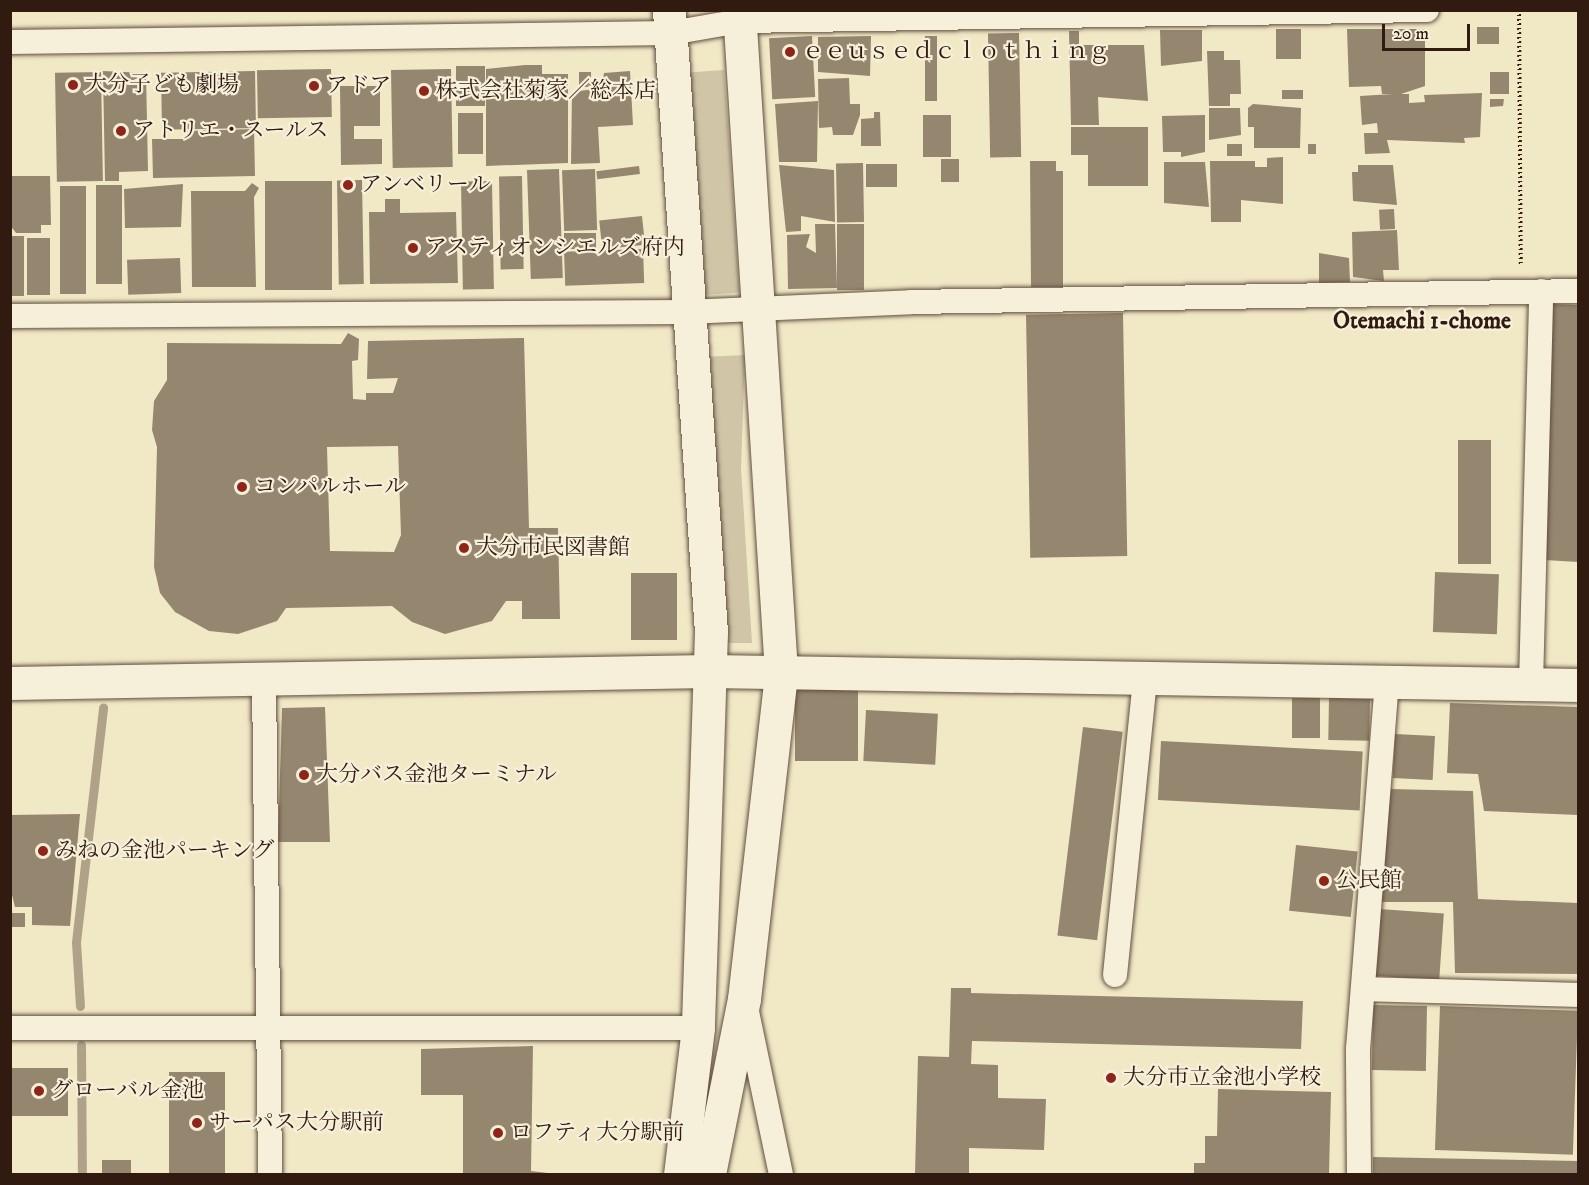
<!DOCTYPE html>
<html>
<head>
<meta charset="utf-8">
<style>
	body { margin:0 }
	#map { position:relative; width:1589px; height:1185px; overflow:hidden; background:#f1e8c6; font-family:"IM FELL DW Pica","Noto Serif JP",serif }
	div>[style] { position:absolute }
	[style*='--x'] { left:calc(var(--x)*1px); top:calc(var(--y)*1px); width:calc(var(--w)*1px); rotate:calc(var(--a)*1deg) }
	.green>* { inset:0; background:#d0c5a7; transform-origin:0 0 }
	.stream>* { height:9px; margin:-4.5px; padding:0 4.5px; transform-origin:4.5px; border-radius:4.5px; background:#b0a288 }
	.building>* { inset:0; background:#95866f; transform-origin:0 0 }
	.path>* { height:4px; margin-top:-2px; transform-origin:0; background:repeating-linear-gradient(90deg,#311b11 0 1.5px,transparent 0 4.5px) }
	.roads { filter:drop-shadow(0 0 2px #614e3e) drop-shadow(0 0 2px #614e3e) }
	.street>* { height:24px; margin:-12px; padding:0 12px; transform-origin:12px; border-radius:12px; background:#f6f0da }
	.secondary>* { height:33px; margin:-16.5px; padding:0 16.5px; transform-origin:16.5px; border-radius:16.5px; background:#f6f0da }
	.dots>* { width:16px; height:16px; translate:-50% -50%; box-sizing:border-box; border:3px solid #f6f0da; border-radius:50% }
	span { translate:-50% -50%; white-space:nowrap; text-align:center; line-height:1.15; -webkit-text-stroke:4.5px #f6f0da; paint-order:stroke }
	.poi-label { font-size:22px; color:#311b11 }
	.left { translate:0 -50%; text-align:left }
	.neighbourhood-label { font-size:24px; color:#311b11; font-weight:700 }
	.frame { position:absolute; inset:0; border:12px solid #311b11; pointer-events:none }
	.scale { position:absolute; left:1382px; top:24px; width:88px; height:27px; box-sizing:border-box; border:3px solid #311b11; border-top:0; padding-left:8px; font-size:18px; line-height:21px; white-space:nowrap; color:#311b11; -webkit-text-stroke:4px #f6f0da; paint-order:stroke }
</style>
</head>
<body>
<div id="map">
	<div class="green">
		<div style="left:724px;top:70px;width:223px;height:42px;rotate:86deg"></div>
		<div style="clip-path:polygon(745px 355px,741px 468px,752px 643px,724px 643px,702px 357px)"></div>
	</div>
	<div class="stream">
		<div style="--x:80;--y:1006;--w:64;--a:-93.6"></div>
		<div style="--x:76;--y:942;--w:236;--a:-83.4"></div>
		<div style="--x:81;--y:1045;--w:129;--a:89.6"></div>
	</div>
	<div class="building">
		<div style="left:1477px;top:27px;width:22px;height:17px"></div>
		<div style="left:1276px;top:29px;width:25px;height:30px"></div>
		<div style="clip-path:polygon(1347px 29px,1425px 29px,1425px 86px,1401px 94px,1409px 94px,1409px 103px,1425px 102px,1424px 95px,1482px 93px,1480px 137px,1464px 138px,1465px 143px,1387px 140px,1390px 153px,1365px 154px,1364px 133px,1378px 133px,1377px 123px,1362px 125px,1360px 96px,1393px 94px,1382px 94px,1381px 86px,1349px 87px)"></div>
		<div style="clip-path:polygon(1160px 30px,1202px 30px,1202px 61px,1161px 66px)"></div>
		<div style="clip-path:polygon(1069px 31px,1079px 31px,1079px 45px,1144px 45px,1148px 101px,1098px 97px,1099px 125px,1071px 125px)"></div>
		<div style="left:1019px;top:33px;width:124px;height:31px;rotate:89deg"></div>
		<div style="left:812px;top:36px;width:61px;height:43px;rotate:87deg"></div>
		<div style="clip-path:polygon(871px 36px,870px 76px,818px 72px,818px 37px)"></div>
		<div style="left:925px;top:36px;width:12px;height:65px"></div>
		<div style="clip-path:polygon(1207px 51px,1224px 51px,1224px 60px,1240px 60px,1241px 94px,1230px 94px,1230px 106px,1209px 106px)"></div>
		<div style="clip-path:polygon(525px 65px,542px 65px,542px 74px,568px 74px,568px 163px,486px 166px,486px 69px)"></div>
		<div style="left:456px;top:66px;width:29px;height:40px"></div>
		<div style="left:331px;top:69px;width:48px;height:74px;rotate:89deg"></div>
		<div style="left:451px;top:69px;width:98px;height:60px;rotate:89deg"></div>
		<div style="clip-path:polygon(103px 71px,146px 73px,148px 171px,119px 172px,119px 181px,105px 181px)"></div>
		<div style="left:255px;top:71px;width:57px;height:94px;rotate:89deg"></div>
		<div style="clip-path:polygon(630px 71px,633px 125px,598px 127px,600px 163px,571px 164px,572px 92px,602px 88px,604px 73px)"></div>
		<div style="left:101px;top:72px;width:109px;height:46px;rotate:89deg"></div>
		<div style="left:579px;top:72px;width:12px;height:15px"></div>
		<div style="left:1490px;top:72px;width:19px;height:22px"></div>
		<div style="clip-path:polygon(849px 78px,850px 104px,860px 104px,860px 115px,853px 135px,833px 135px,832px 127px,819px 128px,818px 79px)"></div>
		<div style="clip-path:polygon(340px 86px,380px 86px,380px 126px,354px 126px,354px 139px,382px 139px,382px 164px,341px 165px)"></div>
		<div style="left:1282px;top:90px;width:21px;height:9px"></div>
		<div style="clip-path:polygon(1490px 99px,1504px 99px,1503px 106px,1490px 107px)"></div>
		<div style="clip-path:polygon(818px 101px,817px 162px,779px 162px,775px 104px)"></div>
		<div style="clip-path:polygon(1253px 104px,1301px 108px,1300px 148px,1254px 148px,1254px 127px,1248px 127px,1248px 108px)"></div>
		<div style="clip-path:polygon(1209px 108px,1240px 108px,1241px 135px,1209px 140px)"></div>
		<div style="clip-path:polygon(874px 112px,880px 112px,881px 146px,861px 146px,861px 119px,874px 118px)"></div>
		<div style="left:458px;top:113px;width:25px;height:41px"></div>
		<div style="left:951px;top:115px;width:42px;height:28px;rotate:90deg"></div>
		<div style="clip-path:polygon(1205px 115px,1205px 152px,1181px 157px,1181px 152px,1163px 152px,1162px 116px)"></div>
		<div style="clip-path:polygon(1071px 127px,1148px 127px,1148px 186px,1088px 186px,1088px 155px,1071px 155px)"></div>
		<div style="clip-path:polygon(254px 129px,255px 176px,153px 178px,152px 139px,187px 139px,187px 131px)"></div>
		<div style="left:1227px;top:144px;width:15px;height:12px"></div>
		<div style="left:1308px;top:144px;width:8px;height:10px"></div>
		<div style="clip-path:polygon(1283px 157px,1283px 204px,1241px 200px,1241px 222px,1211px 222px,1210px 161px,1255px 161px,1255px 167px,1267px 167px,1267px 158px)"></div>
		<div style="left:941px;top:159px;width:18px;height:23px"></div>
		<div style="clip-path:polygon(1030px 161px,1056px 161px,1056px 171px,1063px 171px,1063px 287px,1031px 287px)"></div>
		<div style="clip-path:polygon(1164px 162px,1205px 162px,1209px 207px,1164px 203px)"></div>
		<div style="left:863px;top:163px;width:59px;height:27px;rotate:89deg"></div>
		<div style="left:866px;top:164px;width:31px;height:23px"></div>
		<div style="clip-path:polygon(779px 165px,834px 170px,835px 222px,801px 216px,801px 231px,786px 232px)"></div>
		<div style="clip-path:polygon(1358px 165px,1393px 165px,1397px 205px,1353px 201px,1352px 172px,1358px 172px)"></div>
		<div style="left:639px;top:166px;width:8px;height:43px;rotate:83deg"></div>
		<div style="left:559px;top:169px;width:109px;height:32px;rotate:88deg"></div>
		<div style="left:595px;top:169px;width:61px;height:33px;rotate:88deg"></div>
		<div style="clip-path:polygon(10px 176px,50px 176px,51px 225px,41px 225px,41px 233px,16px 233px,10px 225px)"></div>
		<div style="left:522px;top:176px;width:93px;height:23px;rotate:89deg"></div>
		<div style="left:362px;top:180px;width:104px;height:25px;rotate:89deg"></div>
		<div style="left:265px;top:181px;width:67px;height:109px"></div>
		<div style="left:492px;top:181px;width:108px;height:31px;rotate:89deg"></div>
		<div style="clip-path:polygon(252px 183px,259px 188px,254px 197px,256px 287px,192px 287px,191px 191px,245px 191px)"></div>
		<div style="clip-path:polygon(183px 184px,181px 227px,125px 228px,124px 189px)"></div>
		<div style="left:96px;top:185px;width:26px;height:99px"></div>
		<div style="left:60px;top:186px;width:26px;height:108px"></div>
		<div style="clip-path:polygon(385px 199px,400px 199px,400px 213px,456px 212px,458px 283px,370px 284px,369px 212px,385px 212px)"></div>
		<div style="left:1394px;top:209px;width:20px;height:15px;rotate:87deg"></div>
		<div style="left:642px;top:216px;width:29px;height:43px;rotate:84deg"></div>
		<div style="clip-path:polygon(815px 224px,835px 224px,837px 288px,788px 289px,787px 235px,810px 234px,806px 247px,816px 253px)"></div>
		<div style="left:837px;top:224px;width:27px;height:66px"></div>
		<div style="clip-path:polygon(1397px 230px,1399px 270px,1383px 270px,1384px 281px,1353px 277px,1352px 232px)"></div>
		<div style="left:596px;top:233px;width:16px;height:32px;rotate:90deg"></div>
		<div style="left:10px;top:236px;width:14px;height:60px"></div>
		<div style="left:27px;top:238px;width:23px;height:57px"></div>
		<div style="left:643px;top:249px;width:34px;height:79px;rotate:88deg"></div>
		<div style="clip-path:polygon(1319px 253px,1349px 258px,1350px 282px,1319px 283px)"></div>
		<div style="left:180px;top:258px;width:35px;height:53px;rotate:88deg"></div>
		<div style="clip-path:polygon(1551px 304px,1578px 305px,1578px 562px,1545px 560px)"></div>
		<div style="left:1123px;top:313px;width:243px;height:97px;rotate:89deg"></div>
		<div style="clip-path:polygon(evenodd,348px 333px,359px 339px,358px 360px,352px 361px,353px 399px,366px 400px,366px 393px,393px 393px,398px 378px,367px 379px,368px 341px,524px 338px,529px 528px,558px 528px,560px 619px,522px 619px,522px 601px,506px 601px,492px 621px,445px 634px,412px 622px,392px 606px,286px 608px,277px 621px,238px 634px,209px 631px,175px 612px,160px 593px,154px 567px,157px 447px,152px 430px,154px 401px,167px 380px,167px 343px,341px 344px,348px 333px,398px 446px,401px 535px,394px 552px,330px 551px,327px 447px,398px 446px)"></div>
		<div style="left:1458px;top:440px;width:33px;height:124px"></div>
		<div style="left:1435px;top:572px;width:64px;height:60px;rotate:2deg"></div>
		<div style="left:677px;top:573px;width:67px;height:46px;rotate:90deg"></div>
		<div style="left:795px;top:683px;width:63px;height:78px"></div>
		<div style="left:1292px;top:698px;width:28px;height:40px"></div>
		<div style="left:1329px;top:698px;width:41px;height:42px;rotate:1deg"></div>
		<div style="clip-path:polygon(1450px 703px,1578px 707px,1578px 815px,1484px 811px,1478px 774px,1447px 773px)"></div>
		<div style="clip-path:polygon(325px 707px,330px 842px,278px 842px,282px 708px)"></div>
		<div style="left:866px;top:710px;width:72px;height:51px;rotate:3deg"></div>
		<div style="left:1083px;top:727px;width:40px;height:210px;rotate:7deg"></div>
		<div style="left:1395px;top:734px;width:40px;height:44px;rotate:3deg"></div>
		<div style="left:1161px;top:741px;width:202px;height:59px;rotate:3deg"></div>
		<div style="clip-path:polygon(1391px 789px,1473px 791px,1478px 899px,1578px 903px,1578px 974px,1455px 973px,1453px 902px,1378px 902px)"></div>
		<div style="clip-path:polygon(80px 814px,70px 926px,32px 925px,32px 907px,15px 907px,10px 887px,10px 815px)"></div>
		<div style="left:1296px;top:845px;width:62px;height:66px;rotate:6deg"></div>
		<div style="left:1379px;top:909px;width:65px;height:67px;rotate:4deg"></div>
		<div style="left:10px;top:913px;width:15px;height:14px"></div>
		<div style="clip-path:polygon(951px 988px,971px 988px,971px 993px,1303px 1001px,1301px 1049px,972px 1041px,971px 1064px,998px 1065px,998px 1098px,1046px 1099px,1044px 1150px,969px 1148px,969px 1174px,915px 1174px,918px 1056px,949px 1057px)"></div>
		<div style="left:1373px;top:1005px;width:54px;height:65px;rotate:1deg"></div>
		<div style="left:1440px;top:1006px;width:138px;height:144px;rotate:2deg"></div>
		<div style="clip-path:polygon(533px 1046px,531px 1171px,556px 1174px,463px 1174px,463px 1095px,421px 1095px,421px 1049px)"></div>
		<div style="left:10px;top:1068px;width:58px;height:48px"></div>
		<div style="left:169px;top:1072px;width:56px;height:102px"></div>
		<div style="clip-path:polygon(1218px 1089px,1331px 1092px,1329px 1174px,1194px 1174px,1194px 1163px,1205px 1163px,1205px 1136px,1217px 1136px)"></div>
		<div style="clip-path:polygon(1373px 1157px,1578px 1161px,1578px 1174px,1373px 1174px)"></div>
		<div style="left:102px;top:1160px;width:29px;height:14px"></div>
	</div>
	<div class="path">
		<div style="--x:1519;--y:10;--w:255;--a:89.6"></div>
	</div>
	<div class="roads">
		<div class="street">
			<div style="--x:10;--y:42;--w:661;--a:-0.78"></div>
			<div style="--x:671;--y:33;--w:70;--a:-9.9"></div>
			<div style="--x:740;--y:21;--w:687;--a:-0.92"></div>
			<div style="--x:10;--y:316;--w:676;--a:-0.34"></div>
			<div style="--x:686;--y:312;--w:225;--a:-2.5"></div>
			<div style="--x:911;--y:302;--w:667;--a:-0.94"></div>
			<div style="--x:264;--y:680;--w:494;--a:89.3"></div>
			<div style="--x:1531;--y:684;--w:393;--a:-88.5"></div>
			<div style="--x:1115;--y:975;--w:298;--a:-84.2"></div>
			<div style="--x:1363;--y:989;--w:215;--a:1.6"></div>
			<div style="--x:746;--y:1007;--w:171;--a:78.2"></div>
			<div style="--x:10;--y:1028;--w:688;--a:0"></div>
			<div style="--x:1359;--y:1174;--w:125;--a:-90.5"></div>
			<div style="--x:1358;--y:1049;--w:368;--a:-85.5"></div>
		</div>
		<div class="secondary">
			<div style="--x:669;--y:10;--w:623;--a:86.14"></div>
			<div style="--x:711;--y:632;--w:396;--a:91.9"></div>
			<div style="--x:698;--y:1028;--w:147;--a:97"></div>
			<div style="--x:10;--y:683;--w:700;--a:-0.98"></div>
			<div style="--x:710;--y:671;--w:868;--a:0.92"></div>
			<div style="--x:709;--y:1174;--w:178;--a:-78.7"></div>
			<div style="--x:744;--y:999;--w:329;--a:-83.5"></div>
			<div style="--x:781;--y:672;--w:663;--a:-93.63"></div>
		</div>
	</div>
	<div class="dots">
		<div style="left:790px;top:52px;background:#8f2418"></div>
		<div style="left:73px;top:85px;background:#8f2418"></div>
		<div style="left:314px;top:86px;background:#8f2418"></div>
		<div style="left:424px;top:91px;background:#8f2418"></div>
		<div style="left:121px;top:131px;background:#8f2418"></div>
		<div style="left:348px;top:185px;background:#8f2418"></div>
		<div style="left:413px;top:248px;background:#8f2418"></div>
		<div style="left:242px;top:487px;background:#8f2418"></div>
		<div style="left:464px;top:548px;background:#8f2418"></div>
		<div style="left:304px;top:775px;background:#8f2418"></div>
		<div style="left:43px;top:851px;background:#8f2418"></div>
		<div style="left:1324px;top:881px;background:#8f2418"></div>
		<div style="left:1111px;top:1078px;background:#8f2418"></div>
		<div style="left:39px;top:1091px;background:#8f2418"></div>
		<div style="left:197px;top:1123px;background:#8f2418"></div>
		<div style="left:498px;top:1133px;background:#8f2418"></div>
	</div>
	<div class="poi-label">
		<span class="left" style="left:802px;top:52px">ｅｅｕｓｅｄｃｌｏｔｈｉｎｇ</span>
		<span class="left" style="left:85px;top:85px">大分子ども劇場</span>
		<span class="left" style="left:326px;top:86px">アドア</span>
		<span class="left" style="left:436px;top:91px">株式会社菊家／総本店</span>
		<span class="left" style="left:133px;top:131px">アトリエ・スールス</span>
		<span class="left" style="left:360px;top:185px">アンベリール</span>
		<span class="left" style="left:425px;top:248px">アスティオンシエルズ府内</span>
		<span class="left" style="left:254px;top:487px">コンパルホール</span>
		<span class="left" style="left:476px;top:548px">大分市民図書館</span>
		<span class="left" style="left:316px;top:775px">大分バス金池ターミナル</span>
		<span class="left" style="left:55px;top:851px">みねの金池パーキング</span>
		<span class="left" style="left:1336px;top:881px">公民館</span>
		<span class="left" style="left:1123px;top:1078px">大分市立金池小学校</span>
		<span class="left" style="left:51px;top:1091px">グローバル金池</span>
		<span class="left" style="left:209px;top:1123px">サーパス大分駅前</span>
		<span class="left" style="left:510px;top:1133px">ロフティ大分駅前</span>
	</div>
	<div class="neighbourhood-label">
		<span style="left:1422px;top:322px">Otemachi 1-chome</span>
	</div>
	<div class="frame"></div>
	<div class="scale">20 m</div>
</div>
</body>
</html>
